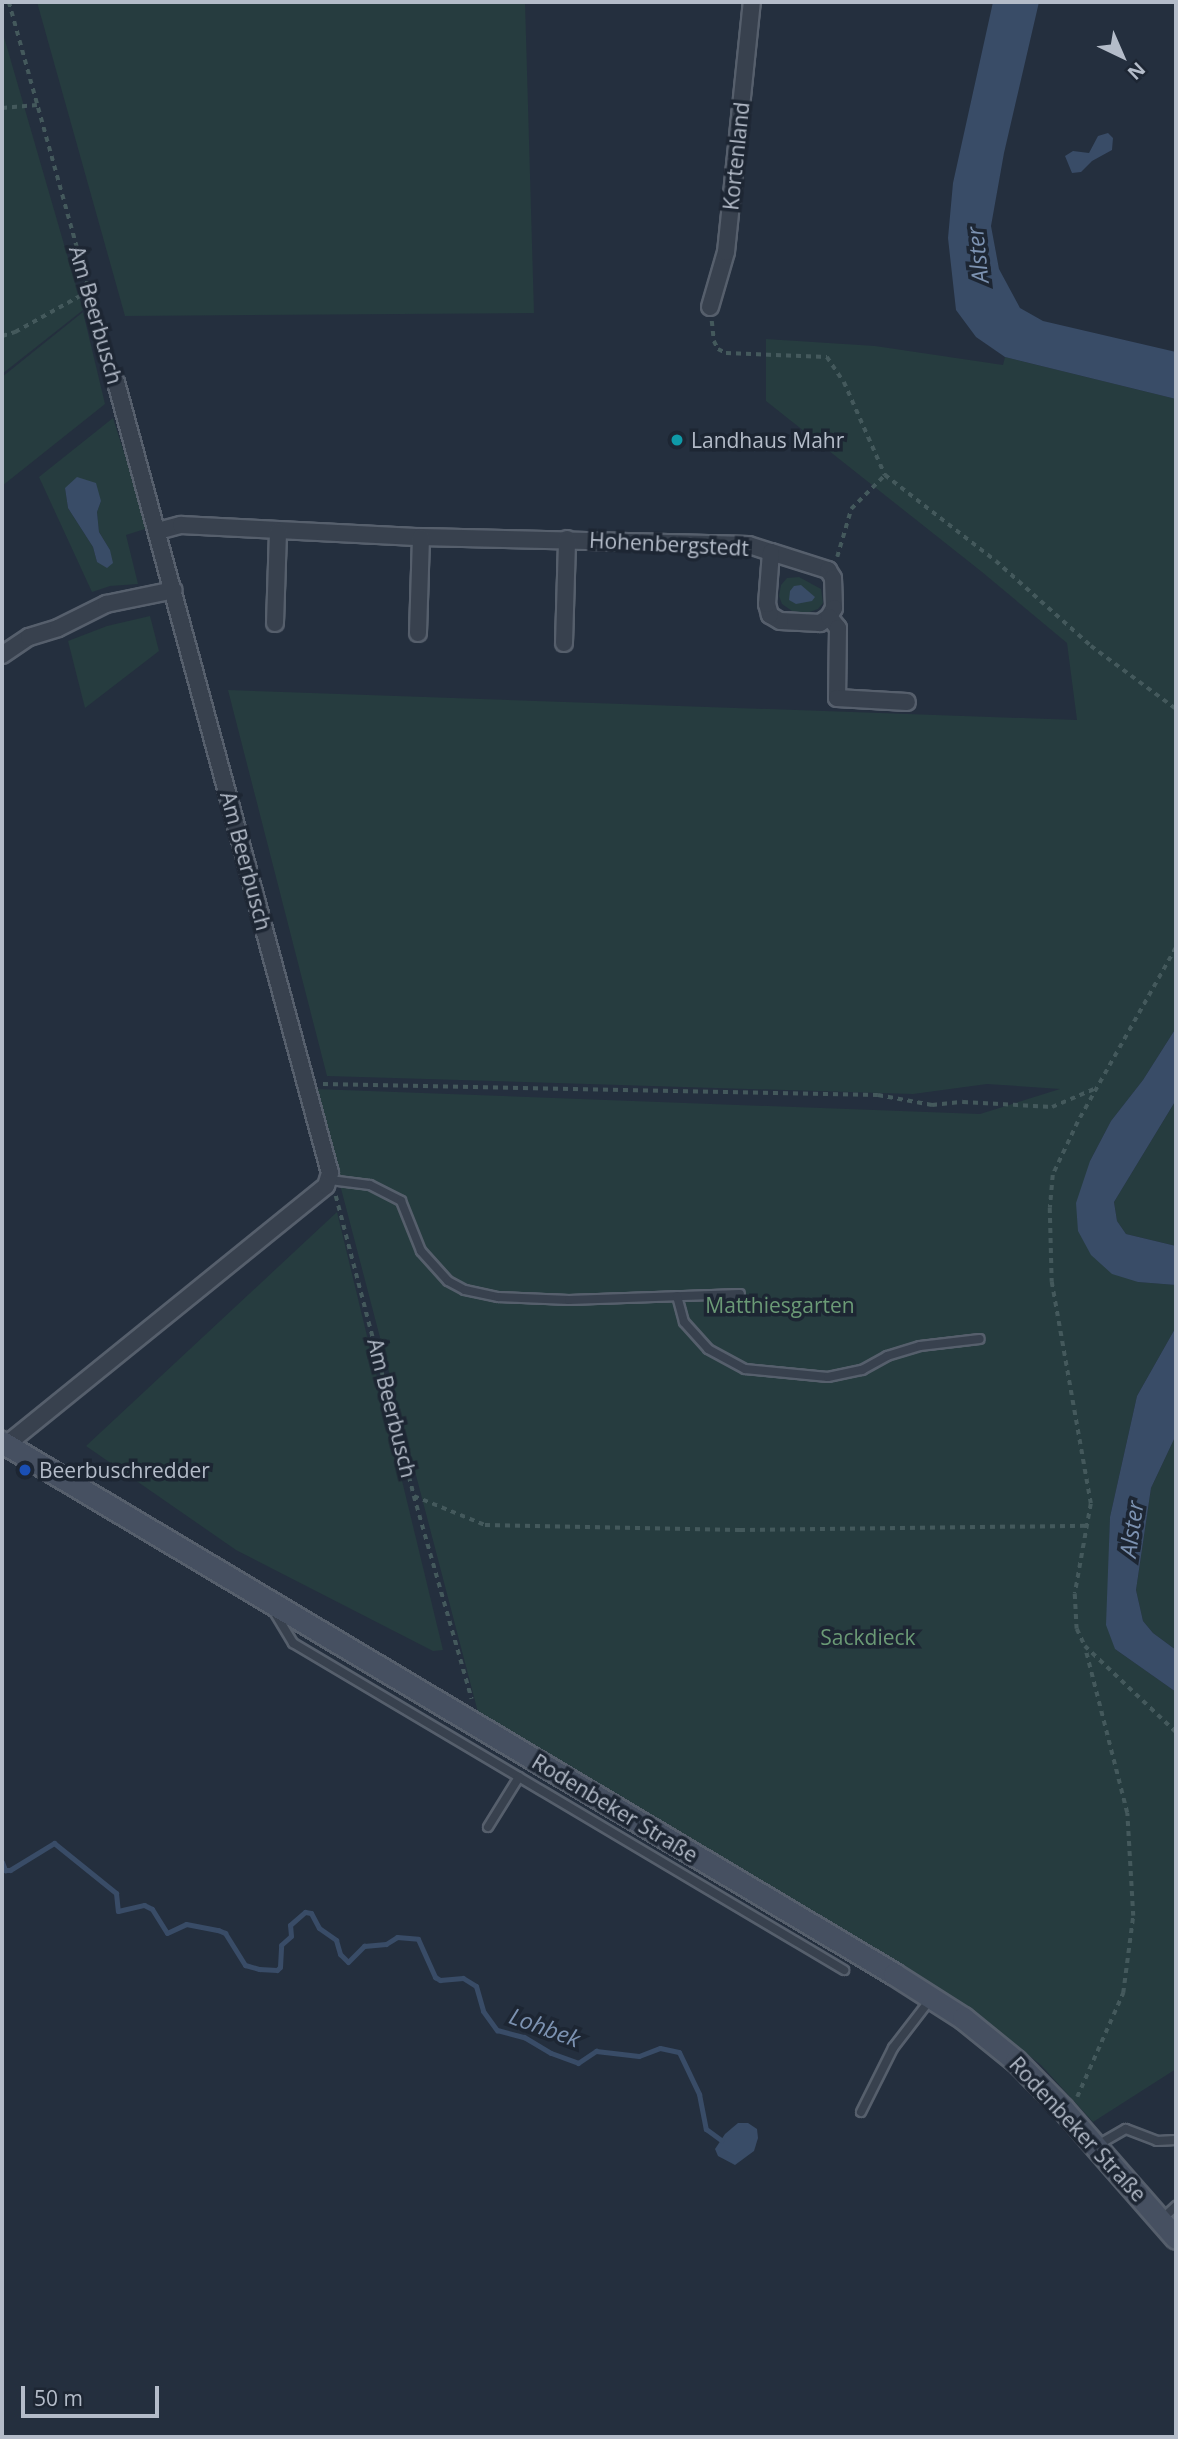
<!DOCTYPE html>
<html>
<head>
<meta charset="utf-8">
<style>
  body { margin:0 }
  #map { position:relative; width:1178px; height:2439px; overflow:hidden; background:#242f3e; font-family:"Open Sans",sans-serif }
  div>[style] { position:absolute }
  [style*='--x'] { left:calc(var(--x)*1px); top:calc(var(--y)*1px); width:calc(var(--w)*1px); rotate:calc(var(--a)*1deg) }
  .green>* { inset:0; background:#263c3f }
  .water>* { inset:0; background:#394c67 }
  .stream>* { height:5px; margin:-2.5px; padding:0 2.5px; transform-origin:2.5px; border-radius:2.5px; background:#394c67 }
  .path>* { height:3.5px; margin-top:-1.75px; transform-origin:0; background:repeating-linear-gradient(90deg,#44595c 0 5px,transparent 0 10px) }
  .roads { filter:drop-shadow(2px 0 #565f6c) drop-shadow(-2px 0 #565f6c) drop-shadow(0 2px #565f6c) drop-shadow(0 -2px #565f6c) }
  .lane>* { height:8px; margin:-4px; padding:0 4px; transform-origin:4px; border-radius:4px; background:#38414e }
  .street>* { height:16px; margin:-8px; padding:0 8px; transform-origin:8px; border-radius:8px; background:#38414e }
  .secondary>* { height:21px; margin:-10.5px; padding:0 10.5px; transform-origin:10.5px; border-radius:10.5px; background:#465061 }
  .dots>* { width:19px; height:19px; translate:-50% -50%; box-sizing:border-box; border:4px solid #1d2633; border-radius:50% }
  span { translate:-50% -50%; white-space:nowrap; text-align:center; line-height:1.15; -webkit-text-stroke:7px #1d2633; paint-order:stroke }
  .street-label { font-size:21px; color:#b4bcc9 }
  .poi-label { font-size:21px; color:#b4bcc9 }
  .left { translate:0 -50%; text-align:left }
  .park-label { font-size:21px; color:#6b9a76 }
  .water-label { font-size:23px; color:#7c92b1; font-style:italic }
  .frame { position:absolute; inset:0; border:4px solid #b4bcc9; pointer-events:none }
  .north { position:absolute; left:1087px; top:21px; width:70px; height:70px; -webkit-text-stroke:5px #1d2633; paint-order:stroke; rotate:136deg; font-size:19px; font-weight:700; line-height:28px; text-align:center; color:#b4bcc9 }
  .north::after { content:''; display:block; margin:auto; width:24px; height:32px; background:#b4bcc9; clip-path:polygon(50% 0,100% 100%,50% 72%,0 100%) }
  .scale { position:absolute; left:21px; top:2386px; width:138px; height:32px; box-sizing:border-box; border:4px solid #b4bcc9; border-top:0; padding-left:9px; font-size:21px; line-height:24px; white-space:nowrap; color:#b4bcc9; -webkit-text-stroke:5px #1d2633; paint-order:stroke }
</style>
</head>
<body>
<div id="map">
  <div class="green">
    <i style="clip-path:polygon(37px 2px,525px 2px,534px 313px,125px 316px)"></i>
    <i style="clip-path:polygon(2px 30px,83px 310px,2px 374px)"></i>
    <i style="clip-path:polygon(83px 312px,105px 404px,2px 486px,2px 377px)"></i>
    <i style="clip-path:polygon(766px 339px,875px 346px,1003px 365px,1005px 357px,1176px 399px,1176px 1028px,1143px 1080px,1111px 1121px,1090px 1161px,1138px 1282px,1176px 1285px,1176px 1327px,1137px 1396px,1110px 1517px,1109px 1562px,1115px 1649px,1176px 1692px,1176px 2069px,1093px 2122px,1041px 2065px,979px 2016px,480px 1720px,315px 1089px,980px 1114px,1060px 1089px,987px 1084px,913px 1094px,327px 1076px,228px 690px,1077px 720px,1067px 643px,982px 572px,766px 401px)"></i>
    <i style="clip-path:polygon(evenodd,113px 418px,148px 528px,126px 535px,138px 584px,110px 586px,92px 592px,39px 477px,113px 418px,65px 488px,101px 501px,97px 512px,99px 532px,110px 550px,97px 562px,93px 547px,68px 508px,65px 488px)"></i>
    <i style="clip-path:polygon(799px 577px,821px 589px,823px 603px,818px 609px,807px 613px,792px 611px,782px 604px,779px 596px,781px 585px,787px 578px)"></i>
    <i style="clip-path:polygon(150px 616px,159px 651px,85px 708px,68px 641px,107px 626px)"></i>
    <i style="clip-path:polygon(1176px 1100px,1176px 1246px,1126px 1234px,1117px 1221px,1114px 1202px)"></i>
    <i style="clip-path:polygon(337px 1212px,443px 1650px,433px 1651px,236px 1550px,86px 1446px)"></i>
    <i style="clip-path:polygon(1176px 1435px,1176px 1650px,1153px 1633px,1143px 1621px,1136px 1590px,1151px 1488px)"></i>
  </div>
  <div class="water">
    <i style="clip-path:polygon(993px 2px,1039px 2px,1004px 153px,991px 226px,999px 269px,1020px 308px,1043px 321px,1176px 352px,1176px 399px,1005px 357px,976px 337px,956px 310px,948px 238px,953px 183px)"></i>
    <i style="clip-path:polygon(1108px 133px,1113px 138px,1112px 150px,1092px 161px,1081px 172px,1072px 173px,1065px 156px,1073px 151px,1089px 153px,1098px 136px)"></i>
    <i style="clip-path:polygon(77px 477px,96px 483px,101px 501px,97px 512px,99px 532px,110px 550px,113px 563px,107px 568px,97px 562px,93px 547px,68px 508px,65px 488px)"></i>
    <i style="clip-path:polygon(801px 585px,815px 597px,812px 601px,796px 604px,789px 600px,790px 591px,794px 586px)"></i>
    <i style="clip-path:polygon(1176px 1028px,1176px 1100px,1114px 1202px,1117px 1221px,1126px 1234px,1176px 1246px,1176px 1285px,1138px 1282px,1112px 1274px,1091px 1255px,1078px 1231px,1076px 1203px,1090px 1161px,1111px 1121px,1143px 1080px)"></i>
    <i style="clip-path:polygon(1176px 1327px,1176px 1435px,1151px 1488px,1136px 1590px,1143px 1621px,1153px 1633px,1176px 1650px,1176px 1692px,1115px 1649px,1106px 1625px,1110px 1517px,1137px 1396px)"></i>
    <i style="clip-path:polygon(738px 2123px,748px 2123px,757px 2129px,758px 2138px,754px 2151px,735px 2165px,718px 2156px,715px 2149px,725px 2134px)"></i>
  </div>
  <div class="stream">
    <i style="--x:2;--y:1862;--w:9;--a:69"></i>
    <i style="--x:5;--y:1870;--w:5;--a:0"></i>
    <i style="--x:10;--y:1870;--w:52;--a:-31.5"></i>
    <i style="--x:54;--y:1843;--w:80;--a:38.9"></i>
    <i style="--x:116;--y:1893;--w:18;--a:84"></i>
    <i style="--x:118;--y:1911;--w:27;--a:-13"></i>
    <i style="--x:144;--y:1905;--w:9;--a:27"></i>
    <i style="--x:152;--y:1909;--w:28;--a:58"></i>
    <i style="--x:167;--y:1933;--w:21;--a:-25"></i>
    <i style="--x:186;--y:1924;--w:33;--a:11"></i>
    <i style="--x:218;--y:1930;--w:8;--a:23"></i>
    <i style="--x:225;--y:1933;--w:38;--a:58"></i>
    <i style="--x:245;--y:1965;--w:15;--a:16"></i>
    <i style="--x:259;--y:1969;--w:18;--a:3"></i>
    <i style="--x:277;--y:1970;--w:4;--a:-45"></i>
    <i style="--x:280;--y:1967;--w:22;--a:-87"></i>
    <i style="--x:281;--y:1945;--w:13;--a:-42"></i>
    <i style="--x:291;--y:1936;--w:11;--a:-95"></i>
    <i style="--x:290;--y:1925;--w:20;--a:-41"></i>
    <i style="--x:305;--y:1912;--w:6;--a:9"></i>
    <i style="--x:311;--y:1913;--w:17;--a:62"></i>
    <i style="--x:319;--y:1928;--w:21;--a:35"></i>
    <i style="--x:336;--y:1940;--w:15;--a:74"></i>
    <i style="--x:340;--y:1954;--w:11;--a:45"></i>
    <i style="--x:348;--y:1962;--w:23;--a:-45"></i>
    <i style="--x:364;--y:1946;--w:22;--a:-5"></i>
    <i style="--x:386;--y:1944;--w:13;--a:-32"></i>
    <i style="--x:397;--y:1937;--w:21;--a:5"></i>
    <i style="--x:418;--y:1939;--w:42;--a:65.9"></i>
    <i style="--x:435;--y:1977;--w:6;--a:31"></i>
    <i style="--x:440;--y:1980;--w:23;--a:-5"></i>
    <i style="--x:463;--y:1978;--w:15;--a:32"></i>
    <i style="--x:476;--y:1986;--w:26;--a:74"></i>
    <i style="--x:483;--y:2011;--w:24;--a:54"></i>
    <i style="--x:497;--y:2030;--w:28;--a:15"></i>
    <i style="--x:524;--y:2037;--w:31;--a:31"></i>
    <i style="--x:551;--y:2053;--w:29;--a:20"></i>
    <i style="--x:578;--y:2063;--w:22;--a:-34"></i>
    <i style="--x:596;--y:2051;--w:43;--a:6.6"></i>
    <i style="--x:639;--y:2056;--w:22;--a:-21"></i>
    <i style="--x:660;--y:2048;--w:19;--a:12"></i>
    <i style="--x:679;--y:2052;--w:47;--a:64.5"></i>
    <i style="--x:699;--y:2094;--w:36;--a:79"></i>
    <i style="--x:706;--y:2129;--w:19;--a:36"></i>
  </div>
  <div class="path">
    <i style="--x:9;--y:2;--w:379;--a:74.5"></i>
    <i style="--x:2;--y:108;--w:35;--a:-5"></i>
    <i style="--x:712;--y:321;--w:20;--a:84"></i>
    <i style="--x:714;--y:341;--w:9;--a:63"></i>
    <i style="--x:718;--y:349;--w:9;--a:27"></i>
    <i style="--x:726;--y:353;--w:101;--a:2.3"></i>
    <i style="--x:827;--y:357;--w:30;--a:56"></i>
    <i style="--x:844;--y:382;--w:102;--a:66.2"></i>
    <i style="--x:885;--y:475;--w:140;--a:37.8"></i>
    <i style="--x:996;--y:561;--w:127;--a:41.8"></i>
    <i style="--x:1091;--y:646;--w:106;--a:36.5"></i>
    <i style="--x:2;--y:336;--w:14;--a:-17"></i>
    <i style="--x:15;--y:332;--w:85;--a:-29"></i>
    <i style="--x:837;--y:557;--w:50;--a:-73.7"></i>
    <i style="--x:851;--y:509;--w:47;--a:-45"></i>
    <i style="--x:1176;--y:948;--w:200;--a:119.4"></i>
    <i style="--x:1078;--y:1122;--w:59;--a:115.3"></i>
    <i style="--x:1053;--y:1175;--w:33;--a:95"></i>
    <i style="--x:1050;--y:1208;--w:74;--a:88.5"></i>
    <i style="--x:1052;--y:1282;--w:225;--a:80"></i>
    <i style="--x:1091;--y:1504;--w:91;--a:100.1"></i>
    <i style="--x:1075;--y:1594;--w:35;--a:87"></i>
    <i style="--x:1077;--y:1629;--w:19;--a:65"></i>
    <i style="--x:1085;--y:1646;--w:125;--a:43.4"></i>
    <i style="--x:323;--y:1084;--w:555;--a:1.14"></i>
    <i style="--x:878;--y:1095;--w:55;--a:10.5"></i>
    <i style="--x:932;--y:1105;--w:31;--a:-6"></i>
    <i style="--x:963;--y:1102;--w:89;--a:3.2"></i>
    <i style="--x:1052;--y:1107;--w:46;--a:-23.2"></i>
    <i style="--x:336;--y:1196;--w:310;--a:75.4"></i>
    <i style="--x:414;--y:1496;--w:211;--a:74.1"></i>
    <i style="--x:414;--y:1496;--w:77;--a:22.2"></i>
    <i style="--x:485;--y:1525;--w:255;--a:1.1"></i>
    <i style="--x:740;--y:1530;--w:349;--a:-0.7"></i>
    <i style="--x:1077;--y:2097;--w:114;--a:-66.1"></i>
    <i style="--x:1123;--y:1993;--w:78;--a:-82.6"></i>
    <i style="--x:1133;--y:1916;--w:103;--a:-93.3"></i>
    <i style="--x:1127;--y:1813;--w:170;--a:-104.3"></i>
  </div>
  <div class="roads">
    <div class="lane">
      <i style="--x:330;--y:1180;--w:40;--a:7.1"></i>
      <i style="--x:370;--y:1185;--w:35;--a:27"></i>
      <i style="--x:401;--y:1201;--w:54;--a:68.2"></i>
      <i style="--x:421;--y:1251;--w:40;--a:48"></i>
      <i style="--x:448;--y:1281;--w:19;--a:28"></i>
      <i style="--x:465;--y:1290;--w:34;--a:12"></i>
      <i style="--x:498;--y:1297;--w:71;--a:2.4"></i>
      <i style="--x:569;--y:1300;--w:171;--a:-2"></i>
      <i style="--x:677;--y:1296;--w:27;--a:75"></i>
      <i style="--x:684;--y:1322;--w:36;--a:48"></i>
      <i style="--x:708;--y:1349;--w:42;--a:28.4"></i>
      <i style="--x:745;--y:1369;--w:83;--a:5.5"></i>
      <i style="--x:828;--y:1377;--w:35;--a:-12"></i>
      <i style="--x:862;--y:1370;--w:29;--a:-29"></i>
      <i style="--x:887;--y:1356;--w:34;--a:-17"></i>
      <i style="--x:920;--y:1346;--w:60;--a:-6.7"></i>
      <i style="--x:275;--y:1613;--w:35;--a:59"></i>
      <i style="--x:293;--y:1643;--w:641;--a:30.69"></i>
      <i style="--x:488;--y:1827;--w:59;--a:-58.2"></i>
      <i style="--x:861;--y:2112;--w:72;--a:-63.4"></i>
      <i style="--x:893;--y:2048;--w:61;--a:-52.4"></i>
      <i style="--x:1096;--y:2146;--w:34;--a:-30"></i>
      <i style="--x:1126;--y:2129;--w:33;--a:21"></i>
      <i style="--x:1157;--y:2141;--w:19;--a:-3"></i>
      <i style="--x:1161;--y:2220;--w:21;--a:-43"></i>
    </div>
    <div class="street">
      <i style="--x:710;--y:307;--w:57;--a:-73.8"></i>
      <i style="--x:726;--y:252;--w:251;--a:-84.1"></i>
      <i style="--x:158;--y:531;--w:24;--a:-15"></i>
      <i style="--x:181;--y:525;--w:240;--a:2.9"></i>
      <i style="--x:421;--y:537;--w:328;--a:1.4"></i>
      <i style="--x:749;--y:545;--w:23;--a:18"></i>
      <i style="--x:771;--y:552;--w:60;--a:17.5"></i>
      <i style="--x:828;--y:570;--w:9;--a:58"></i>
      <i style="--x:833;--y:578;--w:30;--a:88"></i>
      <i style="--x:834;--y:608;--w:10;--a:119"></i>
      <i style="--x:829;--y:617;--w:11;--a:146"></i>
      <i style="--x:820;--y:623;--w:40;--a:-177.1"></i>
      <i style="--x:780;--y:621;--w:12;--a:-149"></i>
      <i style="--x:770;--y:615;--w:11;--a:-105"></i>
      <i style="--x:767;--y:604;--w:52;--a:-85.6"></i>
      <i style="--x:829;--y:617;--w:14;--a:51"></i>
      <i style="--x:838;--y:628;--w:70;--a:90.8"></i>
      <i style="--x:837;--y:698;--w:70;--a:3.3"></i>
      <i style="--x:275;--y:623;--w:92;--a:-88.1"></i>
      <i style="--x:418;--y:633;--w:96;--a:-88.2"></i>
      <i style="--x:564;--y:643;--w:104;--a:-88.3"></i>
      <i style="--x:2;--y:655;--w:32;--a:-34"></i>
      <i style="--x:29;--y:637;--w:30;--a:-17"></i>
      <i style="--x:58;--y:628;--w:54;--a:-26.6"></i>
      <i style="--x:106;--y:604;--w:69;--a:-11.6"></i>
      <i style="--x:6;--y:1445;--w:412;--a:-39"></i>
      <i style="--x:326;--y:1186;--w:14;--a:-73"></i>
      <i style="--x:330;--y:1173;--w:819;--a:-105.14"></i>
    </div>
    <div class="secondary">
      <i style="--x:2;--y:1442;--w:1039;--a:30.81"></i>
      <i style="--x:894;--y:1974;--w:82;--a:32.5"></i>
      <i style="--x:963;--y:2018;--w:68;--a:39.1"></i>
      <i style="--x:1016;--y:2061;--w:67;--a:45.6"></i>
      <i style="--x:1063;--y:2109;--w:171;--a:48.8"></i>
    </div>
  </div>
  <div class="dots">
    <i style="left:677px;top:440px;background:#0f9aa8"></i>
    <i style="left:25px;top:1470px;background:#1a4fb4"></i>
  </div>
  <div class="street-label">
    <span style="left:736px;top:156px;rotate:-84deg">Kortenland</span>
    <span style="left:96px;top:315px;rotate:74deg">Am Beerbusch</span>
    <span style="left:669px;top:544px;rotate:3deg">Hohenbergstedt</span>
    <span style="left:246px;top:861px;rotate:75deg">Am Beerbusch</span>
    <span style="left:392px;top:1408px;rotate:76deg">Am Beerbusch</span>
    <span style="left:615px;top:1808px;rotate:31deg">Rodenbeker Straße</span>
    <span style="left:1078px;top:2129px;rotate:47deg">Rodenbeker Straße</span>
  </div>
  <div class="poi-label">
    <span class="left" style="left:691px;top:440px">Landhaus Mahr</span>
    <span class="left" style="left:39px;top:1470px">Beerbuschredder</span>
  </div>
  <div class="park-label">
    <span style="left:780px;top:1305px">Matthiesgarten</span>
    <span style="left:868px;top:1637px">Sackdieck</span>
  </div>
  <div class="water-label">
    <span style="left:977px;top:255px;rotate:-96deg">Alster</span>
    <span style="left:1131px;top:1529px;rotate:-82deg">Alster</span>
    <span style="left:545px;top:2027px;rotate:20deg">Lohbek</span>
  </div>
  <div class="frame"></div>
  <div class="north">N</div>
  <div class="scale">50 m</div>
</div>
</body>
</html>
